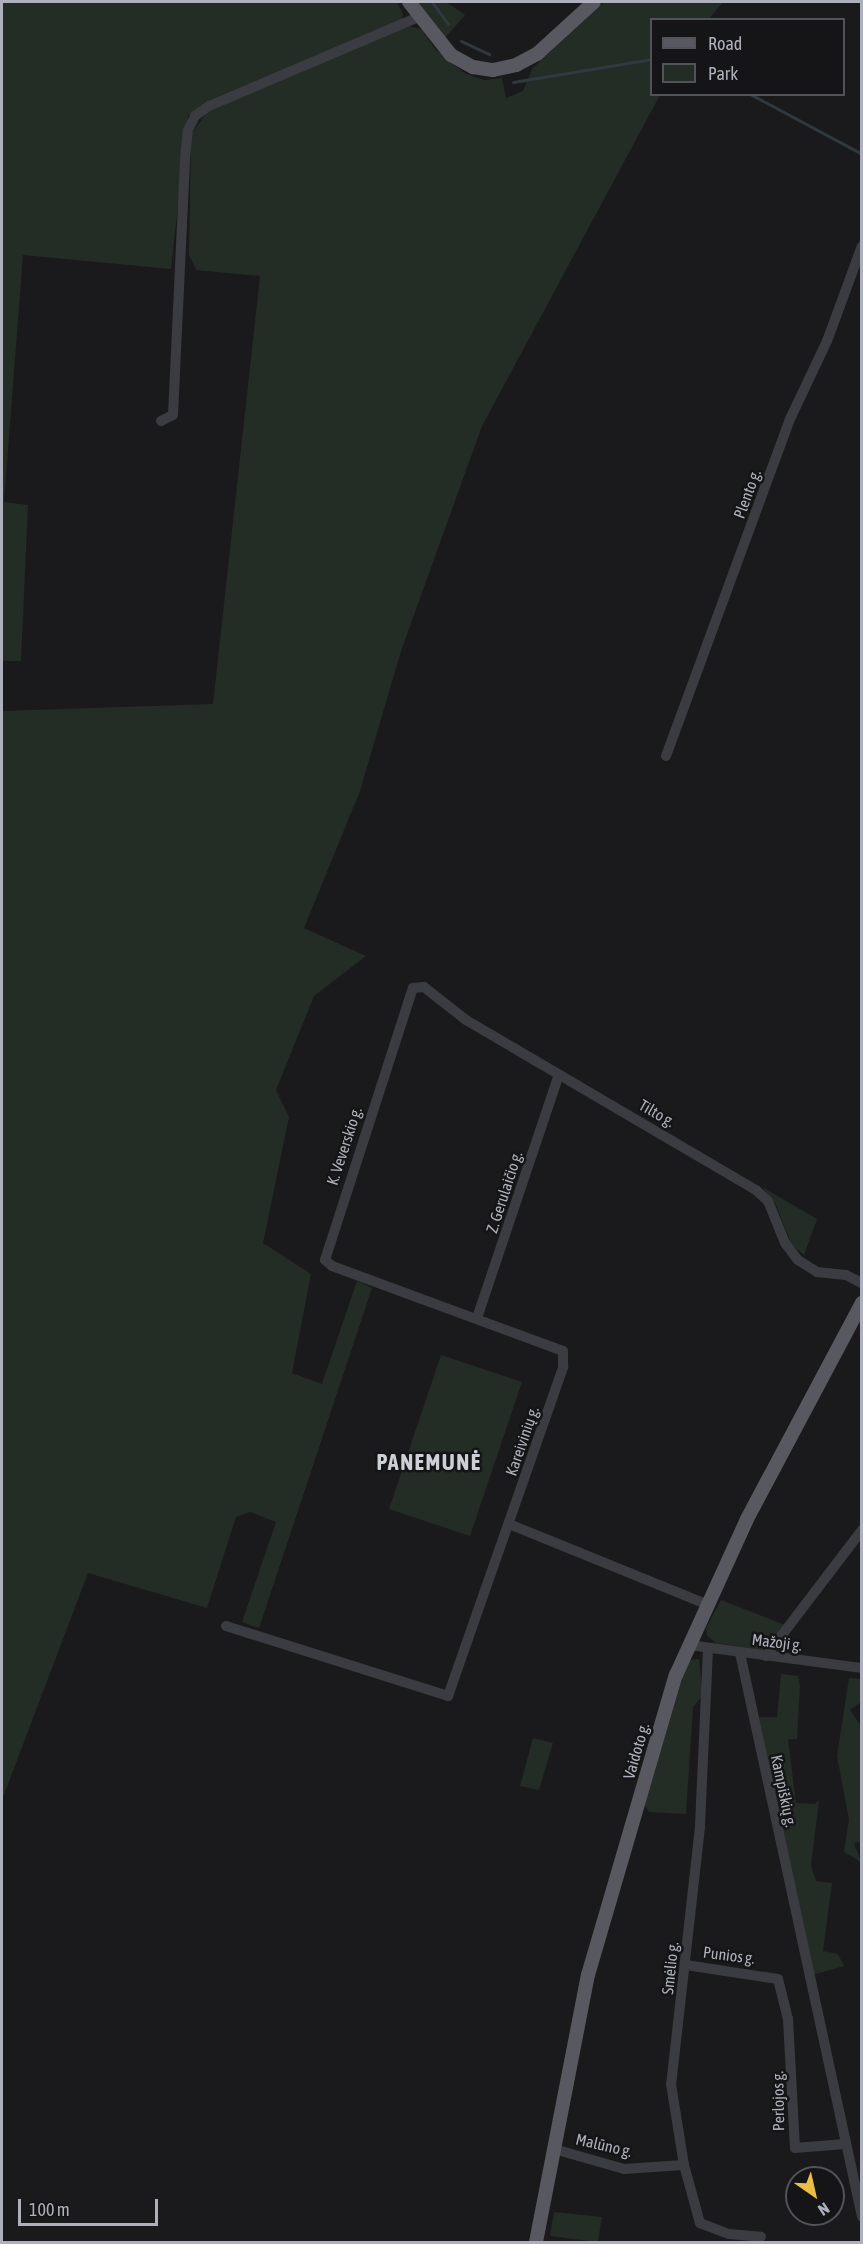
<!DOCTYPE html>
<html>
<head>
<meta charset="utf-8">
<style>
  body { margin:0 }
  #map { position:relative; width:863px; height:2244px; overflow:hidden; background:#1a1a1c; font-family:"Asap Condensed",sans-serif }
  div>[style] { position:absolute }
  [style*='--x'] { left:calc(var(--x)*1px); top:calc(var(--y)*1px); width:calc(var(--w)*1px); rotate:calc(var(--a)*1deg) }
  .green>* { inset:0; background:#242c26 }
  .stream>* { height:3px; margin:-1.5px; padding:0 1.5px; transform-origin:1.5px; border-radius:1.5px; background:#303840 }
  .minor>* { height:10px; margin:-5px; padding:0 5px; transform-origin:5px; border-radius:5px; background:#3b3c41 }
  .major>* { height:14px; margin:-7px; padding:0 7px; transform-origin:7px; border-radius:7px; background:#585960 }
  span { translate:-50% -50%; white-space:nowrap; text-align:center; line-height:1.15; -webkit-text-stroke:5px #151517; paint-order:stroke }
  .street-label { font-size:16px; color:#aeb1bb }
  .district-label { font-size:22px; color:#ced0d7; font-weight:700; letter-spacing:1.5px }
  .frame { position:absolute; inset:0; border:3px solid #aeb1bb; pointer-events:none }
  .legend { position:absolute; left:650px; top:18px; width:195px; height:78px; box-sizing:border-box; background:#151517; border:2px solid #525359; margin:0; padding:8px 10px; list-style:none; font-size:18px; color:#aeb1bb }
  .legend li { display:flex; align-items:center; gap:12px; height:30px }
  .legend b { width:30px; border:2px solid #525359 }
  .north { position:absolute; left:785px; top:2166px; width:60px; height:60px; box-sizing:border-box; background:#151517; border:2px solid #525359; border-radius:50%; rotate:146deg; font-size:16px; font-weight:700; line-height:24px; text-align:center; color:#aeb1bb }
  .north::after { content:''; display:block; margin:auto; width:21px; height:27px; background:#eabe45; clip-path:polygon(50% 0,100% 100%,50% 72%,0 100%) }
  .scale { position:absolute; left:18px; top:2199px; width:140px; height:27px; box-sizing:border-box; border:3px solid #aeb1bb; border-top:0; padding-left:8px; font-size:18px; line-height:21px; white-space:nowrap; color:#aeb1bb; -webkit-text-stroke:4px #151517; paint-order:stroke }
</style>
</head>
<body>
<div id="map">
  <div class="green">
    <i style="clip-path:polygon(2px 2px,397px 2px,403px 14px,401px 20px,212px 99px,188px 116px,171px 269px,23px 255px,4px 502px,28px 505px,21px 661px,2px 661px)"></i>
    <i style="clip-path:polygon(415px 2px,446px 2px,465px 15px,445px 38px)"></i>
    <i style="clip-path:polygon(604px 2px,723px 2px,709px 19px,652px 20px,652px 94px,660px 95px,482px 426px,401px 651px,360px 791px,304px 928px,366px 956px,314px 996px,276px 1090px,289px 1117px,263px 1243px,311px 1274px,292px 1373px,322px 1384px,357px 1281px,372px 1288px,259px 1628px,242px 1622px,276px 1522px,250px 1512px,236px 1517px,207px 1608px,88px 1573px,2px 1800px,2px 711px,213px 704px,260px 276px,196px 270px,189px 255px,191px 135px,209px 109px,407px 26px,421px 29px,435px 49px,464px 73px,484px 80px,502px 78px,506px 98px,523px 91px,532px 69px)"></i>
    <i style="clip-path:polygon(762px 1187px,817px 1219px,804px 1255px,792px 1245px,775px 1203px)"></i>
    <i style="clip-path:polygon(441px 1355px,522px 1382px,470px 1536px,389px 1509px)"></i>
    <i style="clip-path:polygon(721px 1600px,785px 1625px,763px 1650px,716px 1643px,707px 1636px,706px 1628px)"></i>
    <i style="clip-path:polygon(699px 1659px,703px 1695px,693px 1707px,686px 1814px,649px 1812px,645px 1805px,684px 1672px,690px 1660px)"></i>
    <i style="clip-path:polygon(781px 1674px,798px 1676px,800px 1686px,797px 1739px,788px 1739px,796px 1803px,815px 1804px,819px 1800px,811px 1866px,816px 1881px,832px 1883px,823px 1951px,838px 1954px,844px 1966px,812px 1975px,759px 1717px,777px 1717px)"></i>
    <i style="clip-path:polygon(849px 1678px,861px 1679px,861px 1702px,850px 1710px,861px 1726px,861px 1842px,854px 1843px,861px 1862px,844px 1852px,849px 1819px,837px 1756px)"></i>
    <i style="clip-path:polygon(533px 1738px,553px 1743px,539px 1790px,520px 1786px)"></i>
    <i style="clip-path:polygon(554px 2212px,602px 2217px,598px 2241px,615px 2242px,598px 2242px,550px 2236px)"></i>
  </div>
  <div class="stream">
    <i style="--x:432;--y:2;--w:27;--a:54"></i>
    <i style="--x:461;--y:41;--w:31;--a:25"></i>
    <i style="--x:513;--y:82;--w:141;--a:-9.4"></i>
    <i style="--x:750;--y:94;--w:127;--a:28.2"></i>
  </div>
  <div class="minor">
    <i style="--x:161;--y:421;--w:13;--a:-27"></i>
    <i style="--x:173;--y:415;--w:257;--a:-87.3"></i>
    <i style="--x:185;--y:158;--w:28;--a:-84"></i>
    <i style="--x:188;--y:130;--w:16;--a:-63"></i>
    <i style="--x:195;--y:116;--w:17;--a:-36"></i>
    <i style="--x:209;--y:106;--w:228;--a:-23"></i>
    <i style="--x:666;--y:756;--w:361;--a:-69.8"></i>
    <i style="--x:791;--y:417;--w:84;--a:-64.7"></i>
    <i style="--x:827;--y:341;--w:101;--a:-69.8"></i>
    <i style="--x:477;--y:1318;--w:256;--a:-71.4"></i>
    <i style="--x:509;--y:1524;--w:213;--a:22.1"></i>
    <i style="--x:226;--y:1626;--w:233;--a:17.5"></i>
    <i style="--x:448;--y:1696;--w:349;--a:-70.7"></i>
    <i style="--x:563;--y:1367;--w:16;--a:-90"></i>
    <i style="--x:563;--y:1351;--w:246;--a:-159.8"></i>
    <i style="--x:332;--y:1266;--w:9;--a:-139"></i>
    <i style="--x:325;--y:1260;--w:286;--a:-72.1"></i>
    <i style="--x:413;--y:988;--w:11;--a:-5"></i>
    <i style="--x:424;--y:987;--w:53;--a:38.2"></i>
    <i style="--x:466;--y:1020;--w:336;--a:30.4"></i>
    <i style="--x:756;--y:1190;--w:16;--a:43"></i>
    <i style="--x:768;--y:1201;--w:45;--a:68"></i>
    <i style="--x:785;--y:1243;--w:21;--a:53"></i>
    <i style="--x:798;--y:1260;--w:22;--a:32"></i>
    <i style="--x:817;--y:1272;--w:29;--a:6"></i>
    <i style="--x:846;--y:1275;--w:18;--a:27"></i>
    <i style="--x:689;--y:1645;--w:175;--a:7.6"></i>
    <i style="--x:708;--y:1649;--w:178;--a:92.6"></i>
    <i style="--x:700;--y:1827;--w:259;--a:96.4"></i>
    <i style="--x:671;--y:2084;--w:82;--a:80.9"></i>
    <i style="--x:684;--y:2165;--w:60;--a:74.6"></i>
    <i style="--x:700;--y:2223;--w:31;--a:21"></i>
    <i style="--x:729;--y:2234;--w:32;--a:5"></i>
    <i style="--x:740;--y:1653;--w:577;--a:77.79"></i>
    <i style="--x:766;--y:1656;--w:158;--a:-52.7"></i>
    <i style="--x:686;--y:1965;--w:93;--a:8.7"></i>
    <i style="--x:778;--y:1979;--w:41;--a:76"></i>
    <i style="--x:788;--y:2019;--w:129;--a:86.9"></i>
    <i style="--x:795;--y:2148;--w:50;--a:-4.6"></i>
    <i style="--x:554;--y:2149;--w:73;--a:15.9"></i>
    <i style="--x:624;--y:2169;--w:60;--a:-3.8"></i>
  </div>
  <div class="major">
    <i style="--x:409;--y:2;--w:68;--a:51.6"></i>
    <i style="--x:451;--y:55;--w:25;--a:29"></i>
    <i style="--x:473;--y:67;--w:20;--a:9"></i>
    <i style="--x:493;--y:70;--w:24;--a:-12"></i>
    <i style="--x:516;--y:65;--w:24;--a:-28"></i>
    <i style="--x:537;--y:54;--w:77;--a:-42.4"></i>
    <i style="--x:536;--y:2242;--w:272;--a:-79"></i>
    <i style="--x:588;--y:1975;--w:313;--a:-73.7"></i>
    <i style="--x:676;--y:1675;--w:171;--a:-65.5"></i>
    <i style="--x:747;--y:1519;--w:245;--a:-62"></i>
  </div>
  <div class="street-label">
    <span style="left:747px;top:494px;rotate:-70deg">Plento g.</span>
    <span style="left:657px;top:1113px;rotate:30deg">Tilto g.</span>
    <span style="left:344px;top:1146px;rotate:-72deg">K. Veverskio g.</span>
    <span style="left:504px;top:1192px;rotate:-72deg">Z. Gerulaičio g.</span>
    <span style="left:522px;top:1441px;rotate:-71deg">Kareivinių g.</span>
    <span style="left:777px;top:1642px;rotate:7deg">Mažoji g.</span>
    <span style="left:636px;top:1751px;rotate:-74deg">Vaidoto g.</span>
    <span style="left:784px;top:1791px;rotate:78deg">Kampiškių g.</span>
    <span style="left:729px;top:1955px;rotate:7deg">Punios g.</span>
    <span style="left:670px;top:1968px;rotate:-84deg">Smėlio g.</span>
    <span style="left:778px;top:2101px;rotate:-91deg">Perlojos g.</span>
    <span style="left:604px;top:2145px;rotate:13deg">Malūno g.</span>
  </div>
  <div class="district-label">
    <span style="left:429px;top:1463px">PANEMUNĖ</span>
  </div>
  <div class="frame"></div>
  <ul class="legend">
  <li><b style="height:8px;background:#585960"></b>Road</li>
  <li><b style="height:16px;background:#242c26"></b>Park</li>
  </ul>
  <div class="north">N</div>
  <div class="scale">100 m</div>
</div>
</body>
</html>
